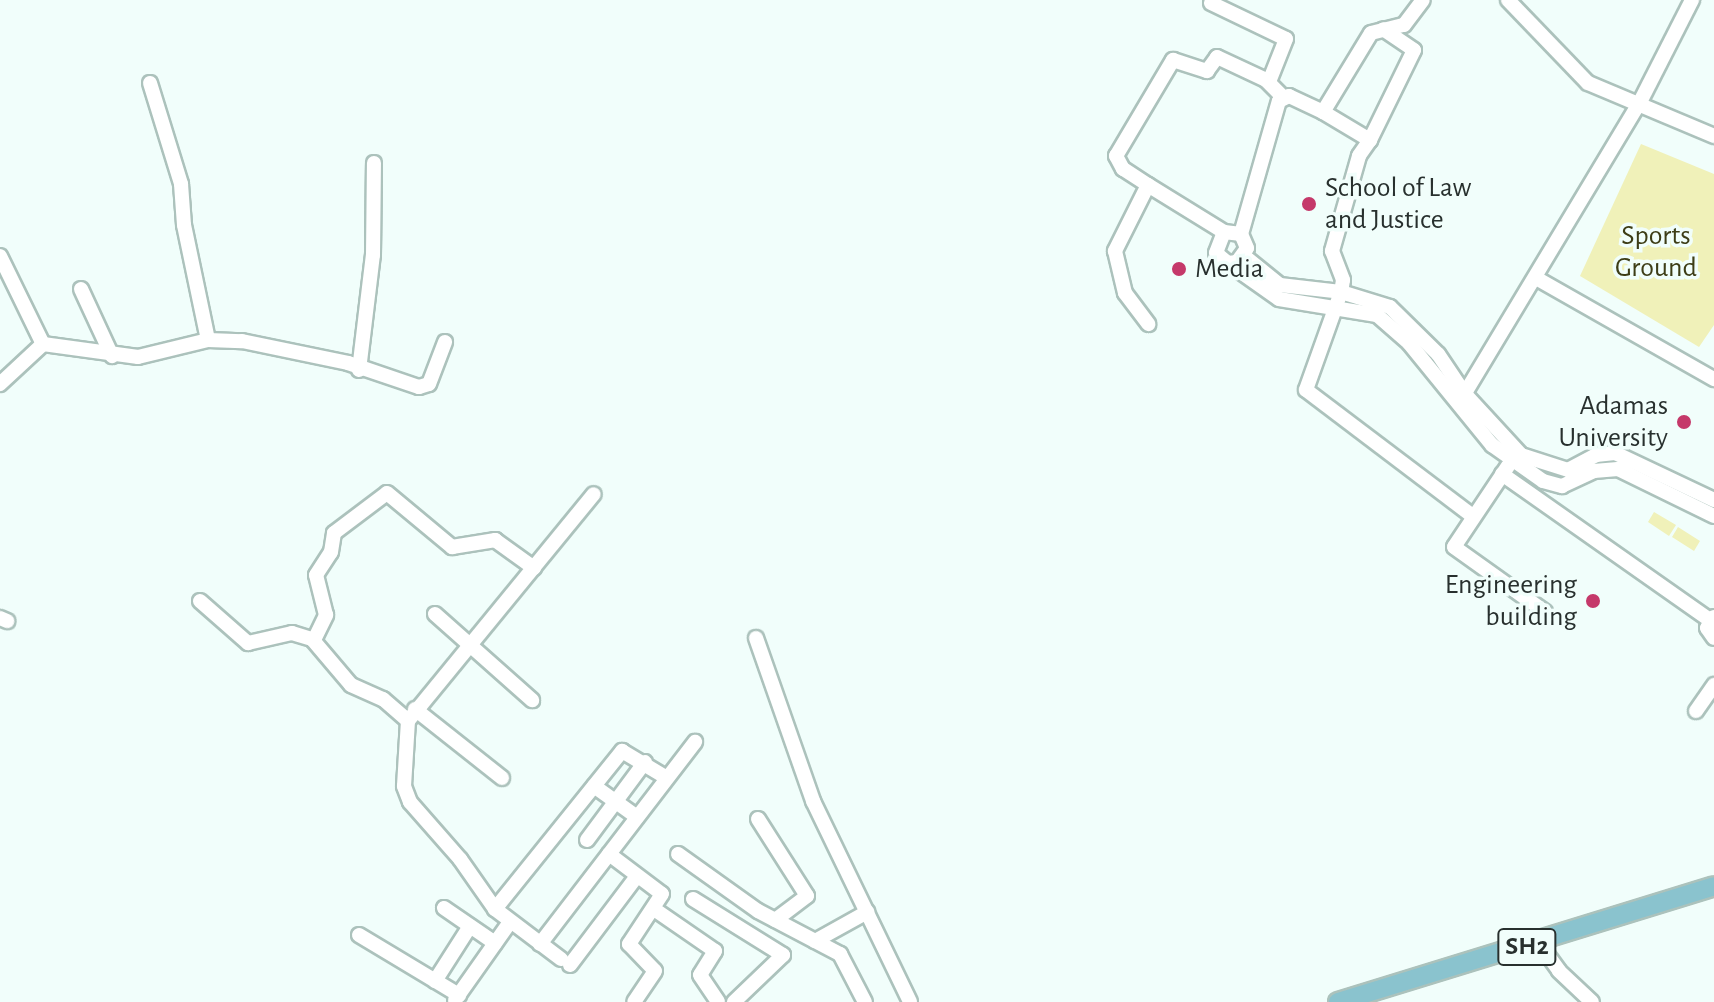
<!DOCTYPE html>
<html>
<head>
<meta charset="utf-8">
<style>
  body { margin:0 }
  #map { position:relative; width:1714px; height:1002px; overflow:hidden; background:#f1fefb; font-family:"Alegreya Sans",sans-serif }
  div>[style] { position:absolute }
  [style*='--x'] { left:calc(var(--x)*1px); top:calc(var(--y)*1px); width:calc(var(--w)*1px); rotate:calc(var(--a)*1deg) }
  .green>* { inset:0; background:#f0f1b9 }
  .roads { filter:drop-shadow(2px 0 #acc2bc) drop-shadow(-2px 0 #acc2bc) drop-shadow(0 2px #acc2bc) drop-shadow(0 -2px #acc2bc) }
  .minor>* { height:14px; margin:-7px; padding:0 7px; transform-origin:7px; border-radius:7px; background:#fff }
  .major>* { height:18px; margin:-9px; padding:0 9px; transform-origin:9px; border-radius:9px; background:#8ac3ce }
  .dots>* { width:22px; height:22px; translate:-50% -50%; box-sizing:border-box; border:4px solid #f1fefb; border-radius:50% }
  span { translate:-50% -50%; white-space:nowrap; text-align:center; line-height:1.15; -webkit-text-stroke:7px #f1fefb; paint-order:stroke }
  .shield-label span { padding:2px 6px; background:#f1fefb; border:2px solid; border-radius:6px; -webkit-text-stroke-width:0 }
  .shield-label { font-size:26px; color:#28302e; font-weight:700 }
  .poi-label { font-size:28px; color:#28302e }
  .left { translate:0 -50%; text-align:left }
  .right { translate:-100% -50%; text-align:right }
  .park-label { font-size:28px; color:#3d3d16 }
</style>
</head>
<body>
<div id="map">
  <div class="green">
    <i style="clip-path:polygon(1641px 144px,1714px 174px,1714px 325px,1699px 347px,1580px 276px)"></i>
    <i style="clip-path:polygon(1654px 512px,1676px 525px,1669px 536px,1648px 522px)"></i>
    <i style="clip-path:polygon(1678px 527px,1700px 541px,1694px 551px,1672px 537px)"></i>
  </div>
  <div class="roads">
    <div class="minor">
      <i style="--x:1508;--y:0;--w:115;--a:46.1"></i>
      <i style="--x:1588;--y:83;--w:137;--a:22.8"></i>
      <i style="--x:1211;--y:3;--w:83;--a:25.6"></i>
      <i style="--x:1286;--y:39;--w:46;--a:111.6"></i>
      <i style="--x:150;--y:83;--w:106;--a:72.9"></i>
      <i style="--x:181;--y:184;--w:41;--a:85.8"></i>
      <i style="--x:184;--y:225;--w:117;--a:78.2"></i>
      <i style="--x:1323;--y:112;--w:55;--a:30.8"></i>
      <i style="--x:1370;--y:140;--w:19;--a:125"></i>
      <i style="--x:1359;--y:156;--w:99;--a:105.9"></i>
      <i style="--x:1332;--y:251;--w:31;--a:69"></i>
      <i style="--x:1343;--y:280;--w:12;--a:99"></i>
      <i style="--x:1341;--y:292;--w:104;--a:109.7"></i>
      <i style="--x:1306;--y:390;--w:207;--a:37.1"></i>
      <i style="--x:1370;--y:140;--w:100;--a:-63.9"></i>
      <i style="--x:1414;--y:50;--w:37;--a:-146"></i>
      <i style="--x:1148;--y:185;--w:74;--a:116.6"></i>
      <i style="--x:1115;--y:251;--w:43;--a:76.6"></i>
      <i style="--x:1125;--y:293;--w:39;--a:53"></i>
      <i style="--x:1224;--y:232;--w:22;--a:111"></i>
      <i style="--x:1216;--y:253;--w:16;--a:40"></i>
      <i style="--x:1228;--y:263;--w:9;--a:-6"></i>
      <i style="--x:1237;--y:262;--w:17;--a:-54"></i>
      <i style="--x:1247;--y:248;--w:15;--a:-113"></i>
      <i style="--x:1241;--y:234;--w:17;--a:-173"></i>
      <i style="--x:1224;--y:232;--w:89;--a:-148.3"></i>
      <i style="--x:1148;--y:185;--w:30;--a:-147"></i>
      <i style="--x:1123;--y:169;--w:15;--a:-118"></i>
      <i style="--x:1116;--y:156;--w:112;--a:-59.3"></i>
      <i style="--x:1173;--y:60;--w:36;--a:18"></i>
      <i style="--x:1207;--y:71;--w:17;--a:-54"></i>
      <i style="--x:1217;--y:57;--w:54;--a:25.1"></i>
      <i style="--x:1266;--y:80;--w:25;--a:45"></i>
      <i style="--x:1241;--y:234;--w:138;--a:-74.1"></i>
      <i style="--x:1279;--y:101;--w:11;--a:-27"></i>
      <i style="--x:1289;--y:96;--w:38;--a:25"></i>
      <i style="--x:1323;--y:112;--w:92;--a:-58.7"></i>
      <i style="--x:1371;--y:33;--w:34;--a:-14"></i>
      <i style="--x:1404;--y:25;--w:31;--a:-53"></i>
      <i style="--x:0;--y:256;--w:98;--a:64"></i>
      <i style="--x:43;--y:344;--w:59;--a:137.1"></i>
      <i style="--x:1244;--y:256;--w:46;--a:38.9"></i>
      <i style="--x:1280;--y:285;--w:61;--a:6.5"></i>
      <i style="--x:1341;--y:292;--w:51;--a:17"></i>
      <i style="--x:1390;--y:307;--w:67;--a:44.4"></i>
      <i style="--x:1438;--y:354;--w:48;--a:56"></i>
      <i style="--x:1465;--y:394;--w:83;--a:47.4"></i>
      <i style="--x:1521;--y:455;--w:49;--a:17.7"></i>
      <i style="--x:1568;--y:470;--w:32;--a:-28"></i>
      <i style="--x:1596;--y:455;--w:19;--a:-6"></i>
      <i style="--x:1615;--y:453;--w:110;--a:25.4"></i>
      <i style="--x:1228;--y:263;--w:62;--a:35.2"></i>
      <i style="--x:1279;--y:299;--w:99;--a:9.3"></i>
      <i style="--x:1377;--y:315;--w:43;--a:41.2"></i>
      <i style="--x:1409;--y:343;--w:132;--a:50.9"></i>
      <i style="--x:1492;--y:445;--w:62;--a:35.2"></i>
      <i style="--x:1543;--y:481;--w:20;--a:15"></i>
      <i style="--x:1562;--y:486;--w:35;--a:-25"></i>
      <i style="--x:1594;--y:471;--w:24;--a:-5"></i>
      <i style="--x:1618;--y:469;--w:107;--a:26.1"></i>
      <i style="--x:1536;--y:278;--w:205;--a:29.6"></i>
      <i style="--x:81;--y:289;--w:74;--a:65.2"></i>
      <i style="--x:43;--y:344;--w:96;--a:7.8"></i>
      <i style="--x:138;--y:357;--w:72;--a:-13.7"></i>
      <i style="--x:208;--y:340;--w:34;--a:2"></i>
      <i style="--x:242;--y:341;--w:108;--a:11.7"></i>
      <i style="--x:348;--y:363;--w:75;--a:18.7"></i>
      <i style="--x:419;--y:387;--w:10;--a:-17"></i>
      <i style="--x:429;--y:384;--w:45;--a:-69.1"></i>
      <i style="--x:359;--y:370;--w:116;--a:-83.1"></i>
      <i style="--x:373;--y:255;--w:92;--a:-89.4"></i>
      <i style="--x:1462;--y:398;--w:343;--a:-59"></i>
      <i style="--x:1639;--y:104;--w:117;--a:-63"></i>
      <i style="--x:1508;--y:466;--w:97;--a:123.7"></i>
      <i style="--x:1454;--y:547;--w:112;--a:35.5"></i>
      <i style="--x:1502;--y:474;--w:254;--a:35.1"></i>
      <i style="--x:200;--y:601;--w:64;--a:41.2"></i>
      <i style="--x:248;--y:643;--w:45;--a:-12.8"></i>
      <i style="--x:292;--y:633;--w:21;--a:17"></i>
      <i style="--x:312;--y:639;--w:60;--a:49.7"></i>
      <i style="--x:351;--y:685;--w:35;--a:24"></i>
      <i style="--x:383;--y:699;--w:33;--a:41"></i>
      <i style="--x:435;--y:614;--w:130;--a:41.6"></i>
      <i style="--x:1714;--y:617;--w:13;--a:122"></i>
      <i style="--x:1707;--y:628;--w:12;--a:55"></i>
      <i style="--x:0;--y:618;--w:8;--a:23"></i>
      <i style="--x:756;--y:638;--w:173;--a:70.7"></i>
      <i style="--x:813;--y:801;--w:223;--a:64.2"></i>
      <i style="--x:314;--y:640;--w:28;--a:-64"></i>
      <i style="--x:326;--y:615;--w:41;--a:-104"></i>
      <i style="--x:316;--y:575;--w:27;--a:-57"></i>
      <i style="--x:331;--y:552;--w:19;--a:-81"></i>
      <i style="--x:334;--y:533;--w:66;--a:-37"></i>
      <i style="--x:387;--y:493;--w:85;--a:39.7"></i>
      <i style="--x:452;--y:547;--w:44;--a:-9.2"></i>
      <i style="--x:495;--y:540;--w:48;--a:35.7"></i>
      <i style="--x:415;--y:709;--w:111;--a:38.4"></i>
      <i style="--x:1696;--y:711;--w:32;--a:-55"></i>
      <i style="--x:594;--y:786;--w:53;--a:35.8"></i>
      <i style="--x:758;--y:819;--w:91;--a:57.5"></i>
      <i style="--x:807;--y:896;--w:40;--a:143"></i>
      <i style="--x:587;--y:840;--w:97;--a:-53.4"></i>
      <i style="--x:609;--y:854;--w:66;--a:37"></i>
      <i style="--x:662;--y:894;--w:60;--a:123.4"></i>
      <i style="--x:629;--y:944;--w:37;--a:46"></i>
      <i style="--x:655;--y:971;--w:37;--a:124"></i>
      <i style="--x:678;--y:854;--w:98;--a:35.5"></i>
      <i style="--x:758;--y:911;--w:93;--a:27.7"></i>
      <i style="--x:840;--y:954;--w:54;--a:62.5"></i>
      <i style="--x:693;--y:899;--w:106;--a:31.9"></i>
      <i style="--x:783;--y:955;--w:68;--a:136.2"></i>
      <i style="--x:444;--y:908;--w:62;--a:34.5"></i>
      <i style="--x:495;--y:909;--w:203;--a:-51.2"></i>
      <i style="--x:622;--y:751;--w:52;--a:31"></i>
      <i style="--x:654;--y:909;--w:74;--a:34.5"></i>
      <i style="--x:715;--y:951;--w:28;--a:122"></i>
      <i style="--x:700;--y:975;--w:32;--a:56"></i>
      <i style="--x:359;--y:935;--w:117;--a:31"></i>
      <i style="--x:815;--y:941;--w:60;--a:-29.1"></i>
      <i style="--x:1539;--y:943;--w:34;--a:54"></i>
      <i style="--x:1559;--y:971;--w:45;--a:43.2"></i>
      <i style="--x:540;--y:944;--w:255;--a:-52.5"></i>
      <i style="--x:561;--y:959;--w:83;--a:-142.9"></i>
      <i style="--x:495;--y:909;--w:61;--a:-125"></i>
      <i style="--x:460;--y:859;--w:76;--a:-131.3"></i>
      <i style="--x:410;--y:802;--w:17;--a:-111"></i>
      <i style="--x:404;--y:786;--w:65;--a:-86.5"></i>
      <i style="--x:408;--y:721;--w:293;--a:-50.7"></i>
      <i style="--x:570;--y:965;--w:111;--a:-53"></i>
      <i style="--x:435;--y:981;--w:65;--a:-57.5"></i>
      <i style="--x:455;--y:1000;--w:95;--a:-54.8"></i>
    </div>
    <div class="major">
      <i style="--x:1338;--y:1002;--w:393;--a:-17.1"></i>
    </div>
  </div>
  <div class="dots">
    <i style="left:1309px;top:204px;background:#c5396a"></i>
    <i style="left:1179px;top:269px;background:#c5396a"></i>
    <i style="left:1684px;top:422px;background:#c5396a"></i>
    <i style="left:1593px;top:601px;background:#c5396a"></i>
  </div>
  <div class="shield-label">
    <span style="left:1527px;top:947px">SH2</span>
  </div>
  <div class="poi-label">
    <span class="left" style="left:1325px;top:204px">School of Law<br>and Justice</span>
    <span class="left" style="left:1195px;top:269px">Media</span>
    <span class="right" style="left:1668px;top:422px">Adamas<br>University</span>
    <span class="right" style="left:1577px;top:601px">Engineering<br>building</span>
  </div>
  <div class="park-label">
    <span style="left:1656px;top:252px">Sports<br>Ground</span>
  </div>
</div>
</body>
</html>
